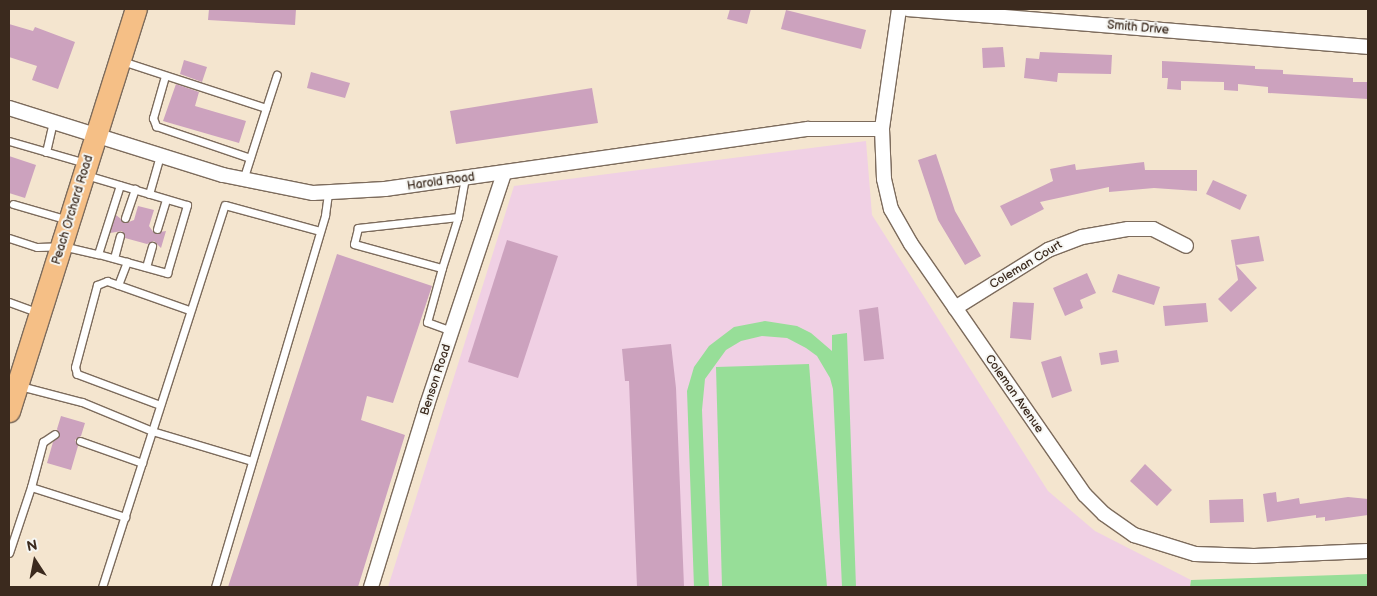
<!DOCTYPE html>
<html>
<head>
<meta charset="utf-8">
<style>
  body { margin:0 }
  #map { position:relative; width:1377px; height:596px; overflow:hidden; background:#f4e5cf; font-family:"Balsamiq Sans",sans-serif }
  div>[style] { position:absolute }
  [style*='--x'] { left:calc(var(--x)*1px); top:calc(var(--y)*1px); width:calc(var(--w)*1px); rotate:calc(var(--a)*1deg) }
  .built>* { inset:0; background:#f0d0e4 }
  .green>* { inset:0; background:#97de98 }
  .building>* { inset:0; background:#cca2be }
  .roads { filter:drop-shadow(1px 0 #7c6b5c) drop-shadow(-1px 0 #7c6b5c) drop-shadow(0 1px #7c6b5c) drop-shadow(0 -1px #7c6b5c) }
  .lane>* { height:7px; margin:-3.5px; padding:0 3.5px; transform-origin:3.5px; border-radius:3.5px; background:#fff }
  .street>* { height:14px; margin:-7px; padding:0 7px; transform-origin:7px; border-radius:7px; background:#fff }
  .primary>* { height:21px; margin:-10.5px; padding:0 10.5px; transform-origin:10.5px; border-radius:10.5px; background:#f5bf86 }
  span { translate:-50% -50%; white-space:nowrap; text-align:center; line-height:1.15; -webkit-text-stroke:4px #f6f6f2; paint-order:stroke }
  .street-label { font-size:12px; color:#3b2a1e }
  .frame { position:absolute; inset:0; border:10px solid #3b2a1e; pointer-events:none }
  .north { position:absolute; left:10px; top:536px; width:50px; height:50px; -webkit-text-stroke:4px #f6f6f2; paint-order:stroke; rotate:349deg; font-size:14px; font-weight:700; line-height:20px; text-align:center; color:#3b2a1e }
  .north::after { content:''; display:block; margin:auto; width:18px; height:22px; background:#3b2a1e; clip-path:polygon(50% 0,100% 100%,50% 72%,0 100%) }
</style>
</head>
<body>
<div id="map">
  <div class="built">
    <i style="clip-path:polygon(866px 141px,872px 215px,1048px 491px,1095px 531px,1191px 580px,1190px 587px,388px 587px,514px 186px)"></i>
  </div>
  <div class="green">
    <i style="clip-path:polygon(765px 321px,797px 326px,811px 333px,832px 351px,832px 335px,847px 333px,856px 587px,842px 587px,833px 389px,830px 378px,817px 356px,806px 348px,787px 338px,762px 336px,741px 341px,726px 350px,705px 379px,702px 410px,709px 587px,694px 587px,687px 391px,694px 367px,709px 346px,734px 327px)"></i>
    <i style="clip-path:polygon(809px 364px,827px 587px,722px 587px,716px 367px)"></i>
    <i style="clip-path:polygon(1368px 574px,1368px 587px,1190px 587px,1191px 580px)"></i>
  </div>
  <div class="building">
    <i style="clip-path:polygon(209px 9px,296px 9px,295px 25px,208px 20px)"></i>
    <i style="clip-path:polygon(730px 9px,751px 9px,747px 24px,727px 19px)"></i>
    <i style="clip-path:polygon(786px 10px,866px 30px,861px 49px,781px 29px)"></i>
    <i style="clip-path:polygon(9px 24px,33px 31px,35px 27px,75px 42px,58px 89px,32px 80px,37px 66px,9px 57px)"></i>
    <i style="clip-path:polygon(1003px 47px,1005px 67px,983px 68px,982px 48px)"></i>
    <i style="clip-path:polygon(1040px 52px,1112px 55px,1111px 74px,1058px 73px,1057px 82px,1024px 78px,1026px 58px,1039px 59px)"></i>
    <i style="clip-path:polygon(184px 60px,207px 67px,202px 82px,180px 74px)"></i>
    <i style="clip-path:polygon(1162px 61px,1255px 66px,1255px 69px,1283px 70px,1283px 74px,1353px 78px,1353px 82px,1368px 82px,1368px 99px,1268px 93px,1268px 87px,1238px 84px,1238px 91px,1224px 90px,1224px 82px,1181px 81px,1181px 90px,1167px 89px,1168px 78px,1162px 78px)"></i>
    <i style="clip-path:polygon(311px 72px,350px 83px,345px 98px,307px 88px)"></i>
    <i style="clip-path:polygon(176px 84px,199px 92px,195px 106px,246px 121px,239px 143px,163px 121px)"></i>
    <i style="clip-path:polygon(592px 88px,598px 123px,456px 144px,450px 111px)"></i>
    <i style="clip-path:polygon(936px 154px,955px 211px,981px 256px,965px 265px,938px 220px,918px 160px)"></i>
    <i style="clip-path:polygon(9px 156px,36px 165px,25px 198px,9px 193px)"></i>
    <i style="clip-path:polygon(1144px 162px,1145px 170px,1197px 170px,1197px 191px,1154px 188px,1109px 192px,1109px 187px,1040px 202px,1044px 209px,1011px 226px,1000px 206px,1053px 181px,1050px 169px,1075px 164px,1076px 170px)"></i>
    <i style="clip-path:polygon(1213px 180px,1247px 195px,1240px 210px,1206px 194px)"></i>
    <i style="clip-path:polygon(138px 206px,154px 210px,149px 226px,154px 233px,166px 231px,161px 248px,154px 241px,147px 244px,125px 238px,122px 231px,110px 233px,116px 215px,126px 223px,134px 220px)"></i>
    <i style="clip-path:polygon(1259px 236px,1264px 261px,1236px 265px,1257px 288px,1231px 312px,1218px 299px,1238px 280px,1231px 240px)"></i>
    <i style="clip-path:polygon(507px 240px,558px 256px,518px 378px,468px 362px)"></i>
    <i style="clip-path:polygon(337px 254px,432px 286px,393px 403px,367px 396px,361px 420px,405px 435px,358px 587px,228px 587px)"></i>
    <i style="clip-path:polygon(1087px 273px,1096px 293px,1080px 300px,1083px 308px,1065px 316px,1053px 288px)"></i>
    <i style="clip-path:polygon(1118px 274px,1160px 287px,1154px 305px,1112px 292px)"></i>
    <i style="clip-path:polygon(1013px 302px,1034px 303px,1031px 340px,1010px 338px)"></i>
    <i style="clip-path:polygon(1206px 303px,1208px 322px,1165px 326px,1163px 306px)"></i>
    <i style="clip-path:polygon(878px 307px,884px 359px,864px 361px,859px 310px)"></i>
    <i style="clip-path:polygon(671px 344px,676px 388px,684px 586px,637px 587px,629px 381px,625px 381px,622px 349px)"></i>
    <i style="clip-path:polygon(1117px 350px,1119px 362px,1101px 365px,1099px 353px)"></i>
    <i style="clip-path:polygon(1061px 356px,1072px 391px,1052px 398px,1041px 362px)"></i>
    <i style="clip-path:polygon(61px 416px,85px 423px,81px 436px,75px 440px,78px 446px,71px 470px,47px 463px,53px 442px,60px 436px,57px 429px)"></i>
    <i style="clip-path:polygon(1145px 464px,1172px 490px,1157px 506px,1130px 481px)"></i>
    <i style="clip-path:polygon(1276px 492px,1277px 502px,1299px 498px,1300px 504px,1348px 497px,1368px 499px,1368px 515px,1325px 521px,1325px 517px,1316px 518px,1316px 515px,1267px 522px,1263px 494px)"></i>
    <i style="clip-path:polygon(1243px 499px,1244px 522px,1210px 523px,1209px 500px)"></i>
  </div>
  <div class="roads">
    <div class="lane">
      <i style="--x:122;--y:61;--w:151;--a:18.1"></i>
      <i style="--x:266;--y:108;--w:76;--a:107.7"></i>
      <i style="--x:165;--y:76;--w:44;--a:105.9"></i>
      <i style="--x:153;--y:118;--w:9;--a:69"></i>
      <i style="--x:156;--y:126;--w:99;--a:18.8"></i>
      <i style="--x:266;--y:108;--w:35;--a:-72"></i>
      <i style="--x:9;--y:141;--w:79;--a:16.1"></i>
      <i style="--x:46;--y:152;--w:31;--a:-77"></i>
      <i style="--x:149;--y:194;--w:40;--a:-74"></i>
      <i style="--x:13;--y:204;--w:57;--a:16.2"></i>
      <i style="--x:458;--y:217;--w:101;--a:173.7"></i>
      <i style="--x:358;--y:228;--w:16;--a:104"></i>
      <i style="--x:354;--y:244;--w:91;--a:15.3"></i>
      <i style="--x:442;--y:268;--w:53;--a:-72.6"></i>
      <i style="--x:458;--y:217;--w:39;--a:-80"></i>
      <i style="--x:125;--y:218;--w:31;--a:-71"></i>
      <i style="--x:157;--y:229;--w:31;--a:-73"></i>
      <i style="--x:9;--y:238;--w:29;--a:18"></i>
      <i style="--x:37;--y:247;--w:25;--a:-2"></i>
      <i style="--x:62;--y:246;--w:37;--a:13"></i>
      <i style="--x:98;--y:254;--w:72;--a:15.4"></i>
      <i style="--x:167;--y:273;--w:71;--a:-73.6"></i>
      <i style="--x:187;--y:205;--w:105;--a:-163.5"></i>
      <i style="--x:98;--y:254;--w:72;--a:-72.3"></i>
      <i style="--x:114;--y:258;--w:23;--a:-75"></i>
      <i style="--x:146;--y:267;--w:22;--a:-74"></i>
      <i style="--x:442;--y:268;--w:56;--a:105.5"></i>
      <i style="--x:427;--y:322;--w:27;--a:20"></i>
      <i style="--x:118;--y:285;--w:25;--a:-69"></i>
      <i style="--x:9;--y:302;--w:30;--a:20"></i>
      <i style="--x:20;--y:386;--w:64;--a:14.5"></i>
      <i style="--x:82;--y:402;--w:76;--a:22.5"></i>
      <i style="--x:152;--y:431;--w:104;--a:16.7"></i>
      <i style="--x:160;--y:405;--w:89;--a:-159.5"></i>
      <i style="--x:77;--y:374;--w:7;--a:-106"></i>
      <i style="--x:75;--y:367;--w:85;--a:-75"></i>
      <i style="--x:97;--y:285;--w:11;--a:-22"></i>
      <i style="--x:107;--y:281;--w:87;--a:19.5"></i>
      <i style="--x:80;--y:441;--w:66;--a:19.5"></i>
      <i style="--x:31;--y:487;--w:47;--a:-75.1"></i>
      <i style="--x:43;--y:442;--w:14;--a:-34"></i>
      <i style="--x:9;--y:553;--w:70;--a:-71.6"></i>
      <i style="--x:31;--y:487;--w:99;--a:17.7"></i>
      <i style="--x:102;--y:587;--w:401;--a:-72.2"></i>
      <i style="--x:225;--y:205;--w:98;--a:15.3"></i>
      <i style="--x:215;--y:587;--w:388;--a:-73.5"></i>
      <i style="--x:325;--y:215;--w:22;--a:-82"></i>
    </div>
    <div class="street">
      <i style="--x:899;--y:9;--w:121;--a:98.1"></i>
      <i style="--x:882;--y:129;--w:50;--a:87.7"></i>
      <i style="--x:884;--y:179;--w:31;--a:77"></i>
      <i style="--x:891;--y:209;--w:40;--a:60.3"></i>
      <i style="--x:911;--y:244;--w:305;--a:55.3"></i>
      <i style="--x:1085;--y:495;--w:27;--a:45"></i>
      <i style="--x:1104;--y:514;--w:37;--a:35"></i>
      <i style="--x:1134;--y:535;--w:64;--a:17.3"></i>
      <i style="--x:1195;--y:554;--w:59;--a:1.9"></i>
      <i style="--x:1254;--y:556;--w:114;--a:-2.5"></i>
      <i style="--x:908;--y:9;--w:462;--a:4.7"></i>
      <i style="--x:9;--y:108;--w:224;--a:17.4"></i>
      <i style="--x:223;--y:175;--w:92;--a:11.3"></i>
      <i style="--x:313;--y:193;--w:72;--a:-3.2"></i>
      <i style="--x:385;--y:189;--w:427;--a:-8.1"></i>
      <i style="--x:808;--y:129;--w:74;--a:0"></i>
      <i style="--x:955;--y:308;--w:110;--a:-31.9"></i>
      <i style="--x:1048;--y:250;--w:36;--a:-21"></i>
      <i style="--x:1082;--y:237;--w:47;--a:-9.9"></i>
      <i style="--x:1128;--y:229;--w:25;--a:0"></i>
      <i style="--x:1153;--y:229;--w:37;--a:27"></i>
      <i style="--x:371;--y:587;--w:190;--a:-72.9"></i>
      <i style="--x:427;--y:405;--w:244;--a:-71.6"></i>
    </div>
    <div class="primary">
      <i style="--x:9;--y:411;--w:422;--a:-72.5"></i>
    </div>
  </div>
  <div class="street-label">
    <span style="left:1138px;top:28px;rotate:5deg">Smith Drive</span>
    <span style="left:441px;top:182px;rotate:-8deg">Harold Road</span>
    <span style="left:73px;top:210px;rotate:-73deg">Peach Orchard Road</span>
    <span style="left:1026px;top:265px;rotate:-31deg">Coleman Court</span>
    <span style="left:436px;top:380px;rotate:-72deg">Benson Road</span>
    <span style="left:1014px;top:394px;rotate:55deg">Coleman Avenue</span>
  </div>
  <div class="frame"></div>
  <div class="north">N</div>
</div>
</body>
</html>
